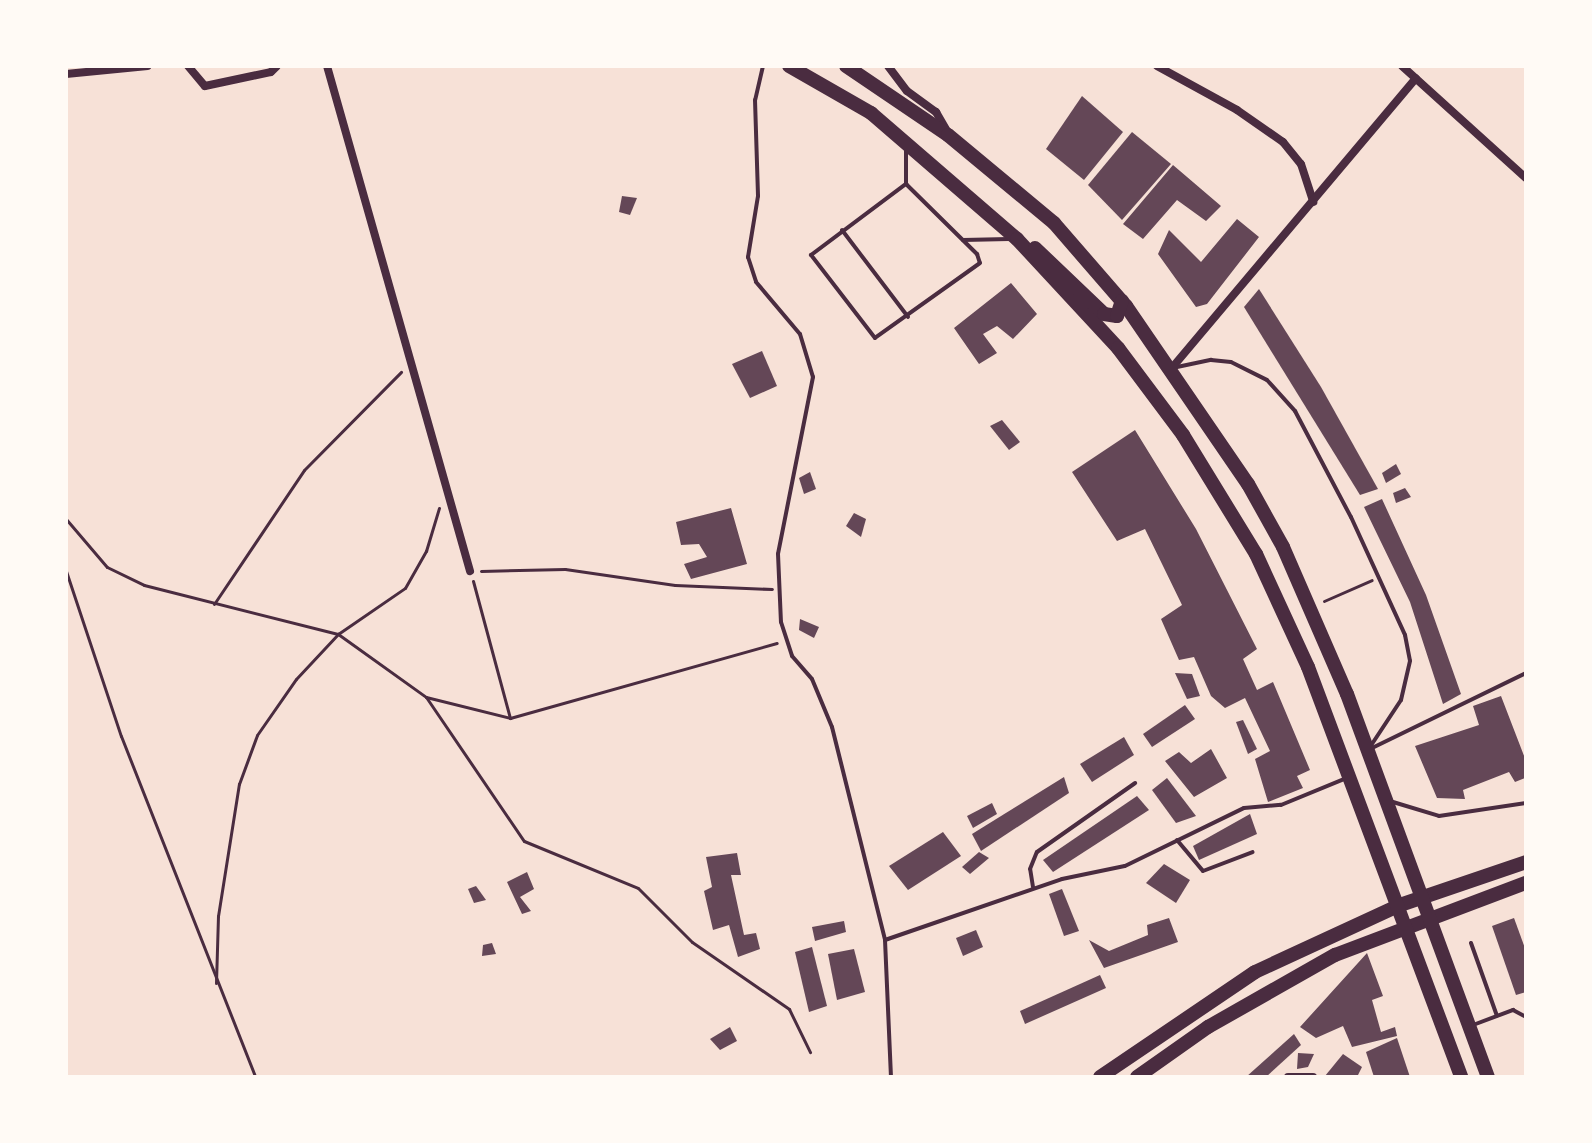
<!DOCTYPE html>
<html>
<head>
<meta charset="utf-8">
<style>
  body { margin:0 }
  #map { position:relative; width:1592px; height:1143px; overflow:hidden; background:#f7e1d7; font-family:Raleway,sans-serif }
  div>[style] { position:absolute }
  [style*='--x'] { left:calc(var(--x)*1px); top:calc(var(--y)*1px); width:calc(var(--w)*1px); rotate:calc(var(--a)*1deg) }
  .building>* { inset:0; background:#644757 }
  .path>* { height:3px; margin:-1.5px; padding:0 1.5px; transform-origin:1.5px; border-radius:1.5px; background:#4a2c40 }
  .service>* { height:4px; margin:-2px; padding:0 2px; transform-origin:2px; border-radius:2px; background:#4a2c40 }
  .minor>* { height:8px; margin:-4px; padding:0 4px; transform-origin:4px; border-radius:4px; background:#4a2c40 }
  .primary>* { height:14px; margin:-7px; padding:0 7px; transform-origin:7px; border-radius:7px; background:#4a2c40 }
  .trunk>* { height:14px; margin:-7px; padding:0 7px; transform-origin:7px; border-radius:7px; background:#4a2c40 }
  span { translate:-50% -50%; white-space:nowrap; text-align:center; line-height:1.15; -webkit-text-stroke:8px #fffaf5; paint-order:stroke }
  .frame { position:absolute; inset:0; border:68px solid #fffaf5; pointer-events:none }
</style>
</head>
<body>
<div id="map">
  <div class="building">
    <i style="clip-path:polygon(1082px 96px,1123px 132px,1084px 180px,1046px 149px)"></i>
    <i style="clip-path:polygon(1132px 132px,1171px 164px,1122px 220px,1088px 185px)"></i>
    <i style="clip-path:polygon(1173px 165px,1221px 206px,1206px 221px,1177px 200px,1143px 239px,1123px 224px)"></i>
    <i style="clip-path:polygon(622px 196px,637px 198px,630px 215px,619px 212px)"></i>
    <i style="clip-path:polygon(1237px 219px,1259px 237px,1207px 304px,1196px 307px,1158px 254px,1169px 230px,1201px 262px)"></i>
    <i style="clip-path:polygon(1011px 283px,1037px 314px,1013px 339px,997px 326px,983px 334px,997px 353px,979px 364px,954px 328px)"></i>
    <i style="clip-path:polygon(1259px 289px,1321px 387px,1378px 489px,1360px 495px,1244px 307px)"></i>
    <i style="clip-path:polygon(762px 351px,777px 386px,750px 398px,732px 364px)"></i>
    <i style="clip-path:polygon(1002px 420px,1020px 442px,1009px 450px,990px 426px)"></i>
    <i style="clip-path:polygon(1135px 430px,1196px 529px,1257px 649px,1243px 659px,1257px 690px,1273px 682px,1310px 770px,1297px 776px,1303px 788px,1268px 802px,1255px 759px,1270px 751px,1245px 698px,1225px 708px,1211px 696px,1194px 657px,1179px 660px,1161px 619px,1182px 605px,1145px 529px,1117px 541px,1072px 472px)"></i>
    <i style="clip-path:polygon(1396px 464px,1401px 474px,1386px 483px,1382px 473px)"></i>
    <i style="clip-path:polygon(810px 472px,816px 489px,804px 494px,799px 478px)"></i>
    <i style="clip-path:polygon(1405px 488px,1411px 497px,1396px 503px,1393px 493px)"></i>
    <i style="clip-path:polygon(1382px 499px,1426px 595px,1461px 694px,1443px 704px,1410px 602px,1364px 507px)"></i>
    <i style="clip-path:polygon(731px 508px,747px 564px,691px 579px,684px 564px,707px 557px,699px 544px,681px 545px,676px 522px)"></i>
    <i style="clip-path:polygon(854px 513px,866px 519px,861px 537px,846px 526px)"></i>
    <i style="clip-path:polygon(800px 619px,819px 627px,814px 638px,799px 630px)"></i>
    <i style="clip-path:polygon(1175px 673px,1192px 674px,1200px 696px,1187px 699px)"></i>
    <i style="clip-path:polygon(1501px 696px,1526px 761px,1525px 778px,1515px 782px,1509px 772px,1463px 790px,1465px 799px,1437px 798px,1415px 746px,1479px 725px,1473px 706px)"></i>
    <i style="clip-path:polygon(1185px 705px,1195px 719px,1152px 747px,1143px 734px)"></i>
    <i style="clip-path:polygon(1243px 720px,1257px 749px,1248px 754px,1236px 722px)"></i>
    <i style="clip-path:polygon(1124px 737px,1134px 755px,1092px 782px,1080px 764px)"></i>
    <i style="clip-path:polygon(1211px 749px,1227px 778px,1194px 797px,1165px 761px,1179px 752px,1191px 763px)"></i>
    <i style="clip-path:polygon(1064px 777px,1069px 793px,981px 851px,972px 834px)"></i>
    <i style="clip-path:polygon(1167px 778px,1196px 816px,1176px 823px,1152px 790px)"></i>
    <i style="clip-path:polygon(1137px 796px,1149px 810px,1053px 872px,1043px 860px)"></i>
    <i style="clip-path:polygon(992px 803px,997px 814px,973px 828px,967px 816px)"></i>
    <i style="clip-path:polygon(1250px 814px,1257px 834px,1199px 860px,1193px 846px)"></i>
    <i style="clip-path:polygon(943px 832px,961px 856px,908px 890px,889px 866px)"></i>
    <i style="clip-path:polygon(979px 852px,989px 858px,970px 874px,962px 867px)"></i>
    <i style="clip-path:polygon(737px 853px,741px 875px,731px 875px,744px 935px,756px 933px,760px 949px,738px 957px,729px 925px,713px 930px,704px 891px,712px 887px,706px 857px)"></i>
    <i style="clip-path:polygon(1164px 864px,1190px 880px,1176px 903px,1146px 883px)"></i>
    <i style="clip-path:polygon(527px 872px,534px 889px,520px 897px,531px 911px,522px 914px,507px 882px)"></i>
    <i style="clip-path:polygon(476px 886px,486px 900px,474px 903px,468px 889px)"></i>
    <i style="clip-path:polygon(1062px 889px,1079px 931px,1064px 936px,1049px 894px)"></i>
    <i style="clip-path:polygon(1169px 918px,1178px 942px,1104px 968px,1089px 940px,1109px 951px,1148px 935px,1147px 925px)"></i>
    <i style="clip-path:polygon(1514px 918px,1526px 951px,1526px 992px,1516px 995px,1492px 926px)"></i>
    <i style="clip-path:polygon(844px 921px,846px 932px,815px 941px,812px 927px)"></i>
    <i style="clip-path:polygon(976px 930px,983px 947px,963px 956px,956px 938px)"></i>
    <i style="clip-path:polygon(492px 943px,496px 954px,482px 956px,483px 945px)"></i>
    <i style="clip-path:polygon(812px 947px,827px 1006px,809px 1012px,795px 952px)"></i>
    <i style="clip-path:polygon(854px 949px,865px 992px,837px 1000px,828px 954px)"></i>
    <i style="clip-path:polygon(1367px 953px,1383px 996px,1372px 1000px,1381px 1032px,1395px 1027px,1397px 1036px,1352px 1047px,1343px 1026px,1316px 1038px,1300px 1027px)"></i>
    <i style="clip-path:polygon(1100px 975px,1106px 988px,1025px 1024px,1020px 1011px)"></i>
    <i style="clip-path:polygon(730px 1027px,737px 1041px,720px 1050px,710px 1039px)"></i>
    <i style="clip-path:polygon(1294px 1034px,1301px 1045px,1266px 1077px,1246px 1077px)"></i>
    <i style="clip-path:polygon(1397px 1038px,1410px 1077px,1374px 1077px,1366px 1052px)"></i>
    <i style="clip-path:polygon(1298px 1053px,1314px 1054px,1308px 1067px,1297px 1069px)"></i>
    <i style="clip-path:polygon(1343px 1054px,1362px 1067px,1357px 1077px,1325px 1076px)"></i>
  </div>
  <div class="path">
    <i style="--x:66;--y:519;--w:63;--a:49.5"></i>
    <i style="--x:107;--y:567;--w:41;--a:25.9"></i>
    <i style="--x:144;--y:585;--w:200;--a:14.2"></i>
    <i style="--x:338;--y:634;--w:108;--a:35.6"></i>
    <i style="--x:426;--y:697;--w:174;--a:55.8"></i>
    <i style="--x:524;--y:841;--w:123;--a:22.4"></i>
    <i style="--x:638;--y:888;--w:76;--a:45"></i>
    <i style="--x:692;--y:942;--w:118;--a:34.6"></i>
    <i style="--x:789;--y:1009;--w:48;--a:64"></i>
    <i style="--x:66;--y:571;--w:174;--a:71.6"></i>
    <i style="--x:121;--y:736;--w:366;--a:68.5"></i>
    <i style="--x:481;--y:571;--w:84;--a:-1.4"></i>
    <i style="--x:565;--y:569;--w:111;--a:8.3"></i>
    <i style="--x:675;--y:585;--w:97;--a:2.4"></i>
    <i style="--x:473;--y:581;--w:142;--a:74.9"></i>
    <i style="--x:1324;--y:601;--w:52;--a:-23.6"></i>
    <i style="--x:214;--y:604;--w:161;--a:-56.1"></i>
    <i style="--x:304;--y:470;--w:138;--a:-45.3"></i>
    <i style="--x:426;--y:697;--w:87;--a:14"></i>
    <i style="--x:510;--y:718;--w:277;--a:-15.7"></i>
    <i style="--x:216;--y:983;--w:67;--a:-88.3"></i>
    <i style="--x:218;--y:916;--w:134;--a:-81"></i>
    <i style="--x:239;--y:784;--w:52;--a:-69.8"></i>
    <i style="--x:257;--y:735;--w:68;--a:-55.1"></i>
    <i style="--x:296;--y:679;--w:62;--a:-47"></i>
    <i style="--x:338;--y:634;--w:81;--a:-34.5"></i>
    <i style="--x:405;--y:588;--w:43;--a:-60.4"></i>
    <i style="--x:426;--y:551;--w:45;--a:-73.2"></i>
  </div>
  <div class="service">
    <i style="--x:763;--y:66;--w:35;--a:103"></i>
    <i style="--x:755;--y:100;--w:96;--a:88.2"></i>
    <i style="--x:758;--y:196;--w:62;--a:99.3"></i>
    <i style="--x:748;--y:257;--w:26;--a:72"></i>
    <i style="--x:756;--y:282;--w:68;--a:49.8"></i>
    <i style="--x:800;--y:334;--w:45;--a:73.2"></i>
    <i style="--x:813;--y:377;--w:180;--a:101.2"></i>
    <i style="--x:778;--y:554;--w:68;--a:87.5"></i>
    <i style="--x:781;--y:622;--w:36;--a:72"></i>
    <i style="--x:792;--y:656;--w:30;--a:49"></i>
    <i style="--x:812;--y:679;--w:52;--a:67.4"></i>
    <i style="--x:832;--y:727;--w:219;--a:76"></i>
    <i style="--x:885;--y:940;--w:137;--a:87.5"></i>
    <i style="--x:906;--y:147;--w:37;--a:90"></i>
    <i style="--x:906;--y:184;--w:100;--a:44.6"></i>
    <i style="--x:977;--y:254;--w:9;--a:72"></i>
    <i style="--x:980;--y:263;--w:129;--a:144.5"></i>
    <i style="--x:875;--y:338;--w:105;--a:-127.6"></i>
    <i style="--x:811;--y:255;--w:119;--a:-36.8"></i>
    <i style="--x:842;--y:230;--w:109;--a:52.8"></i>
    <i style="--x:963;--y:240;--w:46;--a:-1.2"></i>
    <i style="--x:1177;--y:367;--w:35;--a:-12"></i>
    <i style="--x:1211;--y:360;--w:20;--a:6"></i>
    <i style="--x:1231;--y:362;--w:40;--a:26.6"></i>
    <i style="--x:1267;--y:380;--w:42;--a:47.9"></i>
    <i style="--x:1295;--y:411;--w:120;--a:62.2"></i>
    <i style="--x:1351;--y:517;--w:130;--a:65.4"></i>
    <i style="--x:1405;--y:635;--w:26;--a:79"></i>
    <i style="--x:1410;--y:661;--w:40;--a:103"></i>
    <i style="--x:1401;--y:700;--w:56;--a:123.4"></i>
    <i style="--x:1370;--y:749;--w:174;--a:-26"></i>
    <i style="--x:1393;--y:802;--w:48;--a:16.9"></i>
    <i style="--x:1439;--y:816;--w:88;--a:-8.5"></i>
    <i style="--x:1177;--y:840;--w:40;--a:50"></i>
    <i style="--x:1203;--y:871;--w:53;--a:-20.8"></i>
    <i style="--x:1033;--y:887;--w:18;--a:-99"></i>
    <i style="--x:1030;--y:869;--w:18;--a:-68"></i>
    <i style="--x:1037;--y:852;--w:120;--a:-35.1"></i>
    <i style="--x:885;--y:940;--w:187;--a:-19"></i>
    <i style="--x:1062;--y:879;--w:64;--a:-11.7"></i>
    <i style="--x:1125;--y:866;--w:132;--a:-26"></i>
    <i style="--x:1244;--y:808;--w:37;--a:-5"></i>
    <i style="--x:1281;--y:805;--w:68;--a:-22.4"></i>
    <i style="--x:1471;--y:943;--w:77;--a:70.4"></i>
    <i style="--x:1473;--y:1025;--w:43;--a:-20.6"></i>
    <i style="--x:1513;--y:1010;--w:15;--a:28"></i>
  </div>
  <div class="minor">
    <i style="--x:188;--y:66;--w:26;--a:50"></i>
    <i style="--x:205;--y:86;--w:67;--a:-12"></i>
    <i style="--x:271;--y:72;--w:8;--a:-45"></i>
    <i style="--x:327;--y:66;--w:525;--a:74.19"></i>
    <i style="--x:888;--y:66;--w:31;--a:53"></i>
    <i style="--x:907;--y:91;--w:36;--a:36"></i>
    <i style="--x:936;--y:112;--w:22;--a:60"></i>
    <i style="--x:1157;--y:66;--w:91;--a:28.8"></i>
    <i style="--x:1237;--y:110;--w:56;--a:34.8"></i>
    <i style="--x:1283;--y:142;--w:28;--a:51"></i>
    <i style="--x:1301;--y:164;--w:40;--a:72"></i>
    <i style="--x:1402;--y:66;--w:167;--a:42.1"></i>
    <i style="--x:66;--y:74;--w:82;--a:-5.6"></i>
    <i style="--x:1171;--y:369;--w:380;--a:-49.9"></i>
    <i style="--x:1288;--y:1077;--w:25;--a:0"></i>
  </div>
  <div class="primary">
    <i style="--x:1100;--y:1077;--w:187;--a:-34.1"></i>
    <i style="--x:1255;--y:972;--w:160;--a:-24.8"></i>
    <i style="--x:1400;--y:905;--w:133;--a:-18.8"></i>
    <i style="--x:1137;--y:1077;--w:87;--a:-35.2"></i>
    <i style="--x:1208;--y:1027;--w:146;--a:-29.6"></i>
    <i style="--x:1335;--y:955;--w:204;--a:-20.7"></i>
  </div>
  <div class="trunk">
    <i style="--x:789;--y:66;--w:95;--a:29.8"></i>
    <i style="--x:871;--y:113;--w:193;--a:40.8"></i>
    <i style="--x:1017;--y:239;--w:149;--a:47.2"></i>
    <i style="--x:1118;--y:348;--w:109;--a:53.2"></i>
    <i style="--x:1183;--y:435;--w:140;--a:58.5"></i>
    <i style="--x:1256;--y:554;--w:124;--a:65.3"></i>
    <i style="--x:1308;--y:667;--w:438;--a:69.5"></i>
    <i style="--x:846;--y:66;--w:123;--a:34.1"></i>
    <i style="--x:948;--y:135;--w:138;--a:39.7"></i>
    <i style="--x:1054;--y:223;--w:110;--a:49.1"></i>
    <i style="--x:1126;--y:306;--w:216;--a:55.6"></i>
    <i style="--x:1248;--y:484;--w:72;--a:60.9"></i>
    <i style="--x:1283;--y:547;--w:160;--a:66.5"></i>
    <i style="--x:1347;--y:694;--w:408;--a:69.8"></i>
    <i style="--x:1035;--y:248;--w:95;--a:43.7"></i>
    <i style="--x:1104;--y:314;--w:13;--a:9"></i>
    <i style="--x:1117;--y:316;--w:16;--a:-72"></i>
  </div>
  <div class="frame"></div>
</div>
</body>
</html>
